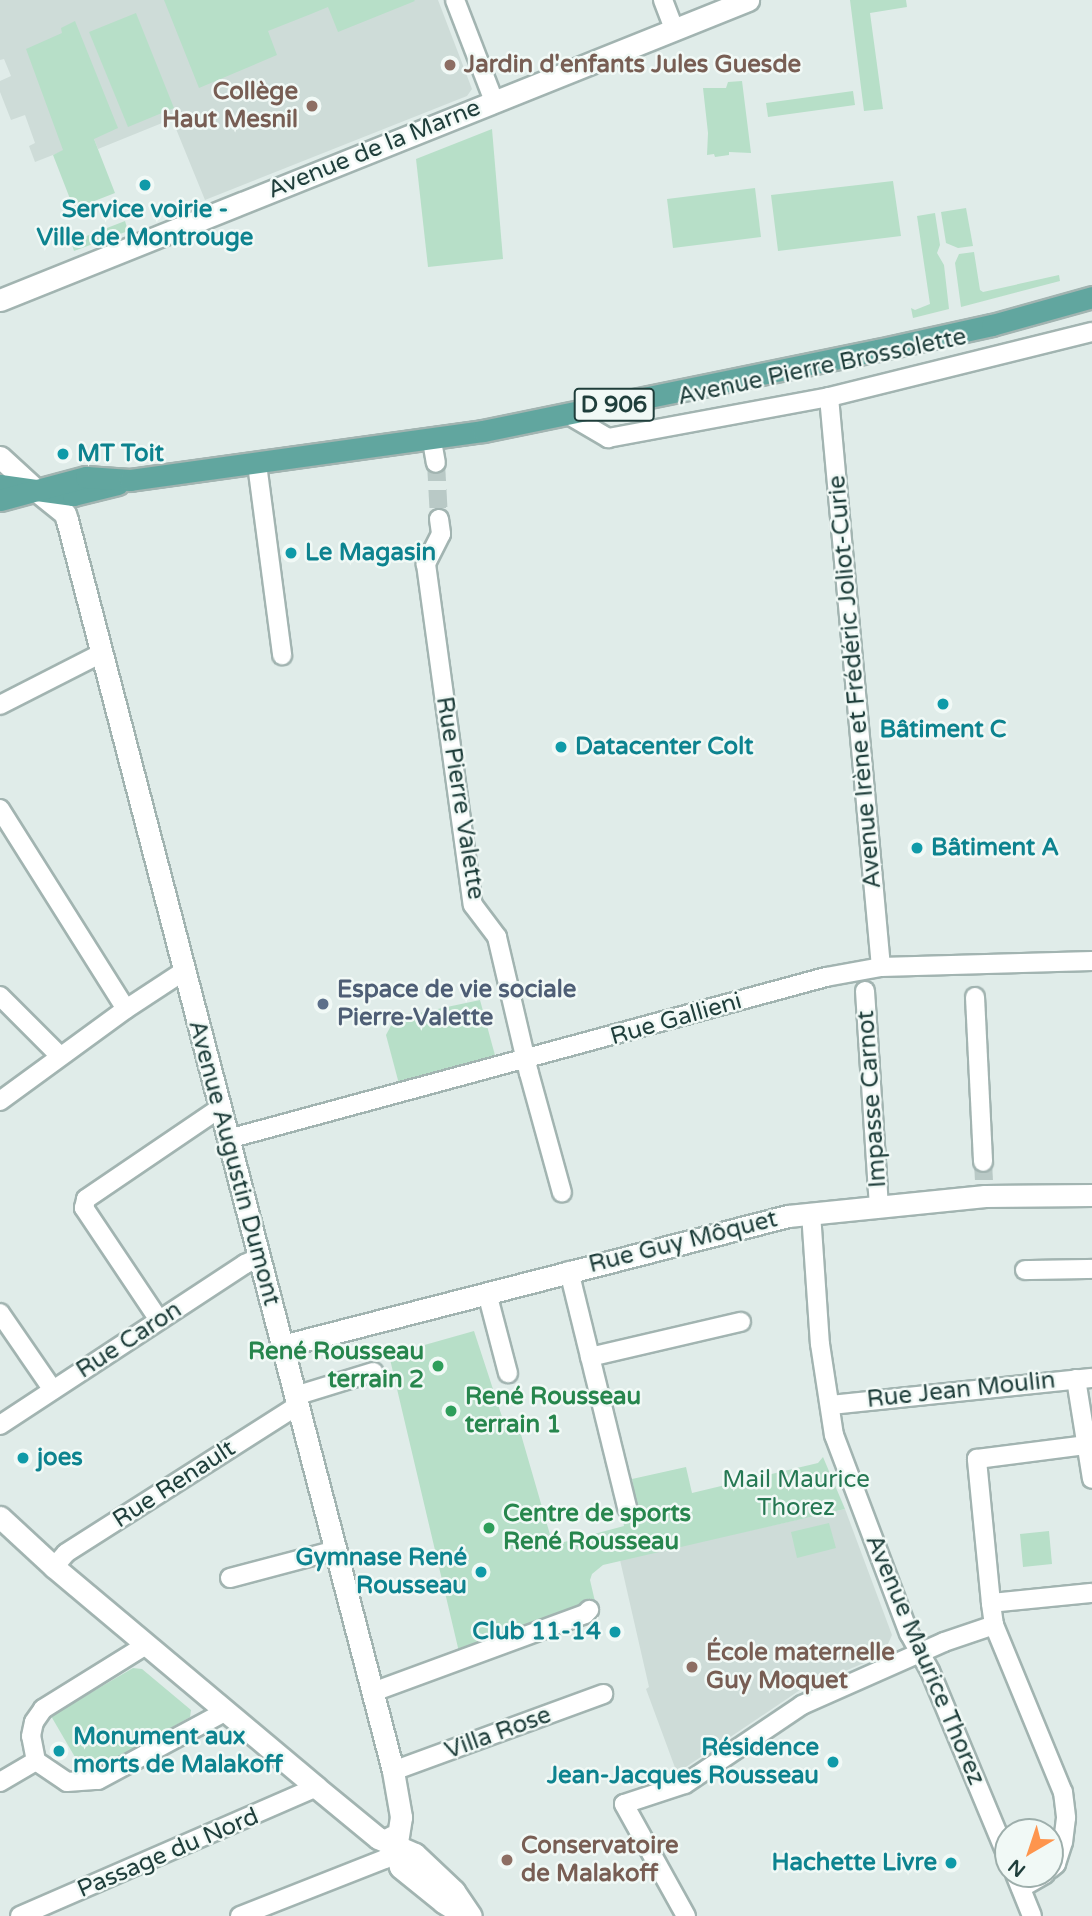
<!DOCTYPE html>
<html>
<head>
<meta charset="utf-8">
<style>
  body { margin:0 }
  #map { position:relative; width:1092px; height:1916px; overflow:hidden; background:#e0ece9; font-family:"Varela Round",sans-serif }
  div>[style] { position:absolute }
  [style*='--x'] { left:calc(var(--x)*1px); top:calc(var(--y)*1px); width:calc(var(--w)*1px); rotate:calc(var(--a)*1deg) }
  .built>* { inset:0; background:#cedcd8 }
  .green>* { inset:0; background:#b7dfc8 }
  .minor-tunnel>* { height:18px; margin-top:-9px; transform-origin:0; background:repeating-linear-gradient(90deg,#b9c9c6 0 18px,transparent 0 27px) }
  .roads { filter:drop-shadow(2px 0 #a2b4b1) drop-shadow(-2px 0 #a2b4b1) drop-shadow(0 2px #a2b4b1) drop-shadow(0 -2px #a2b4b1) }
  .minor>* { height:18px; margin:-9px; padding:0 9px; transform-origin:9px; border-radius:9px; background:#fff }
  .tertiary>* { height:21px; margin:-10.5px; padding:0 10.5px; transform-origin:10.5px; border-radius:10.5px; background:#fff }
  .secondary>* { height:21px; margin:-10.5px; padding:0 10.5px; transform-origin:10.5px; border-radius:10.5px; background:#fff }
  .primary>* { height:21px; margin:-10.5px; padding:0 10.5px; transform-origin:10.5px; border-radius:10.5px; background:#61a69f }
  .dots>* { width:19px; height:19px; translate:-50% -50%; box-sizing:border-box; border:4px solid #f1f9f6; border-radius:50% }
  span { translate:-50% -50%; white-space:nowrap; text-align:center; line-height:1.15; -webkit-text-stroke:5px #f1f9f6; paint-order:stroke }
  .shield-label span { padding:2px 5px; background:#f1f9f6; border:2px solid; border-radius:5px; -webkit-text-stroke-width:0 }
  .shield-label { font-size:23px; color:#1f3e3b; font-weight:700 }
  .education-label { font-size:24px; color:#785e54; font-weight:700 }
  .left { translate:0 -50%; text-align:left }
  .right { translate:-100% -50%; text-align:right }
  .street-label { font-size:24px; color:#1f3e3b }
  .culture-label { font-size:24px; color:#0d838f; font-weight:700 }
  .service-label { font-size:24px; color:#4e5e75; font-weight:700 }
  .leisure-label { font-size:24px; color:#27864d; font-weight:700 }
  .park-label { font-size:24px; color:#267853 }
  .north { position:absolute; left:994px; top:1818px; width:70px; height:70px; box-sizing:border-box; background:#f1f9f6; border:2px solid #9daeab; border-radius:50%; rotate:219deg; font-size:19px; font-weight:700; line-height:28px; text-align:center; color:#1f3e3b }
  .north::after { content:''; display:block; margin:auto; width:24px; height:32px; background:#fe954d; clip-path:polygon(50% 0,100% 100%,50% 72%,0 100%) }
</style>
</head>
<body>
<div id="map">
  <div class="built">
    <i style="clip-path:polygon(0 0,438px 0,472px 89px,467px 96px,205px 200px,172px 119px,98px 149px,94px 139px,35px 162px,29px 146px,35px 143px,25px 115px,11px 120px,0 92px,0 81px,11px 76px,4px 59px,0 60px)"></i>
    <i style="clip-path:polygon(845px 1509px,892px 1635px,883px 1655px,800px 1690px,677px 1773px,646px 1689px,649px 1687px,620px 1560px)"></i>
  </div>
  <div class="green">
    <i style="clip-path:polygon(164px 0,414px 0,415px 1px,338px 32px,328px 7px,311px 14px,268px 31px,277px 55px,199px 88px)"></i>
    <i style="clip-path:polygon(850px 0,906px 0,907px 7px,870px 13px,883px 109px,864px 111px)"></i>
    <i style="clip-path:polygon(136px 13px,174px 108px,128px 127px,89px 32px)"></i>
    <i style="clip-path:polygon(75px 21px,118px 128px,94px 139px,115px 193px,74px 209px,53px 155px,63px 150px,26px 49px,62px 33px,61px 28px)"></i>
    <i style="clip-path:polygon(742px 81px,751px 153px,729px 152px,729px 155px,715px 157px,714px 154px,707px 155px,708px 133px,703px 88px,726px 88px,728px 82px)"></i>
    <i style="clip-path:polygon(853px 91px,855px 105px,768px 117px,766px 103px)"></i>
    <i style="clip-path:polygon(492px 129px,503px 259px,428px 267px,416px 159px)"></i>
    <i style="clip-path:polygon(893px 181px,901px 236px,778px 251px,771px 195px)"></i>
    <i style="clip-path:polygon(755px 188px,761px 237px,673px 248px,667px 199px)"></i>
    <i style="clip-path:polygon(966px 208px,973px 246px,958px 248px,946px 243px,941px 212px)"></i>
    <i style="clip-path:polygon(935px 213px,940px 245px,937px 253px,944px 265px,949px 309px,913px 318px,911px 308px,915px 310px,930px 304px,917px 216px)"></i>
    <i style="clip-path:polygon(125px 221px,128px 231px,74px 251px,71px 242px)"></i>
    <i style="clip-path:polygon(974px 252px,980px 290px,983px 292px,1059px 275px,1060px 281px,961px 307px,955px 263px,959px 254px)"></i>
    <i style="clip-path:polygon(480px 1000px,496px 1059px,399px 1084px,386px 1035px,395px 1018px)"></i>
    <i style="clip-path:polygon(474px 1331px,508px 1435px,520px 1431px,553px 1545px,624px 1526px,621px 1509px,637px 1505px,632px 1479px,686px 1467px,692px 1493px,818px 1463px,823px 1457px,845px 1509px,603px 1565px,592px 1574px,590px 1580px,597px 1610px,459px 1652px,389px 1355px)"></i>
    <i style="clip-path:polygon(829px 1523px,836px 1548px,797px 1558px,791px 1532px)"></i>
    <i style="clip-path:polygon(1049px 1531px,1052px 1564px,1023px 1567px,1020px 1534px)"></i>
    <i style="clip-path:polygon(133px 1668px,142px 1669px,191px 1710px,190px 1717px,86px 1776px,51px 1716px)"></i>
  </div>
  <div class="minor-tunnel">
    <i style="--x:436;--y:463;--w:56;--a:86.9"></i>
    <i style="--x:983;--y:1162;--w:21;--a:87"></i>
  </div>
  <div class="roads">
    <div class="minor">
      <i style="--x:455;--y:0;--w:108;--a:68.9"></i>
      <i style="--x:663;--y:0;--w:31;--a:69"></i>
      <i style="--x:829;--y:397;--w:572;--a:84.79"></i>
      <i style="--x:567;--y:414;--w:48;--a:30.3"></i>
      <i style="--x:608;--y:438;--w:225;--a:-10.5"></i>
      <i style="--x:829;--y:397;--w:271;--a:-13.9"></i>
      <i style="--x:432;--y:441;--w:22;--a:80"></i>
      <i style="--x:257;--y:464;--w:193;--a:82.5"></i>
      <i style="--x:439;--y:519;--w:15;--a:82"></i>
      <i style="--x:441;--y:534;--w:34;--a:117"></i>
      <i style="--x:426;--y:564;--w:344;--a:82.2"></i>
      <i style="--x:473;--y:905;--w:40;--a:53"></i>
      <i style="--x:497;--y:937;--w:140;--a:76.8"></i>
      <i style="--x:529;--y:1073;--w:124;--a:74.6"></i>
      <i style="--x:0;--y:705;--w:112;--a:-27"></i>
      <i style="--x:0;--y:809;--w:236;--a:57.8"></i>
      <i style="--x:865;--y:991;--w:215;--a:86.3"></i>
      <i style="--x:0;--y:996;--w:85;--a:45"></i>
      <i style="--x:975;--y:997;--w:165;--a:87.2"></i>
      <i style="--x:0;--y:1101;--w:156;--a:-36.1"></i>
      <i style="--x:126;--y:1009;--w:69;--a:-33.2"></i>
      <i style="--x:228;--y:1139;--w:620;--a:-15.16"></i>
      <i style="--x:826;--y:977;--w:56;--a:-10.3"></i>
      <i style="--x:881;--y:967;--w:211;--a:-1.6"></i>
      <i style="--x:811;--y:1213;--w:131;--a:86.1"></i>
      <i style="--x:820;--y:1344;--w:92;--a:81.3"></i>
      <i style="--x:834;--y:1435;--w:212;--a:69.3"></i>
      <i style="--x:909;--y:1633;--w:43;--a:61.1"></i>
      <i style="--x:930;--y:1671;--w:203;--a:67.4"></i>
      <i style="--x:1025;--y:1270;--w:67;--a:-0.9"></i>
      <i style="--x:569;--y:1271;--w:244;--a:76.2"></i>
      <i style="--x:487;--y:1293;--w:83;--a:75.3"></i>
      <i style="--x:0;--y:1313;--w:93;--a:55.5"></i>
      <i style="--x:159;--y:1320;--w:135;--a:-123.8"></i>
      <i style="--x:84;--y:1208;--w:9;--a:-77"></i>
      <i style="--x:86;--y:1199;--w:162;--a:-34.2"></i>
      <i style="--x:590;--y:1357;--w:155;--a:-13.1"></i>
      <i style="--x:1076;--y:1379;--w:101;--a:80.9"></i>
      <i style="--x:295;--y:1396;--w:82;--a:-17.1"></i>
      <i style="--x:830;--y:1405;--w:263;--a:-5.9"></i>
      <i style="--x:0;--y:1425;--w:293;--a:-33.3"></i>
      <i style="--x:245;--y:1264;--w:14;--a:-25"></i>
      <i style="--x:54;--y:1567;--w:18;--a:-49"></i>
      <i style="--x:66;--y:1553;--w:275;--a:-32.5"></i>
      <i style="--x:230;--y:1578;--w:110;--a:-14.8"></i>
      <i style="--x:991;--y:1603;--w:145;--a:-95.6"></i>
      <i style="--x:977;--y:1459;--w:111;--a:-7.3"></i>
      <i style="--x:994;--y:1625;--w:181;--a:67.6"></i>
      <i style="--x:1063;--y:1792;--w:26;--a:83"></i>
      <i style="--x:1066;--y:1818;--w:24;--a:97"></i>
      <i style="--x:1063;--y:1842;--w:23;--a:108"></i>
      <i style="--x:1056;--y:1864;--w:8;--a:140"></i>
      <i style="--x:373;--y:1692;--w:226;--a:-20.2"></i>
      <i style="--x:585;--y:1614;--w:6;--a:-45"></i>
      <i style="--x:36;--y:1761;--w:37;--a:34"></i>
      <i style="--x:67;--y:1782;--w:31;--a:-4"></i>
      <i style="--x:98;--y:1780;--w:145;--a:-28.3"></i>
      <i style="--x:36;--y:1761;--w:25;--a:-101"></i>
      <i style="--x:31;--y:1736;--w:14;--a:-78"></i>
      <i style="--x:34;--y:1722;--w:16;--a:-55"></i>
      <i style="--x:43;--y:1709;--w:121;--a:-31.9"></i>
      <i style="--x:393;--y:1771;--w:224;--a:-20.1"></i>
      <i style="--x:0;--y:1782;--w:42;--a:-30.3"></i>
      <i style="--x:1015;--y:1874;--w:45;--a:68"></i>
      <i style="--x:1021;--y:1888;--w:28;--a:-30"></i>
      <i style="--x:20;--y:1916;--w:323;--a:-23.5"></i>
      <i style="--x:240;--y:1916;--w:156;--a:-21.5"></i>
      <i style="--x:385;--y:1859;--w:16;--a:-45"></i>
      <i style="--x:686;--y:1916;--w:128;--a:-119"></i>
      <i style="--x:624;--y:1804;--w:64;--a:-18.2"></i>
      <i style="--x:685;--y:1784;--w:141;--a:-34"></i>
      <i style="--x:802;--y:1705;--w:155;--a:-23.9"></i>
      <i style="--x:944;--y:1642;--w:53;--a:-18.8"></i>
      <i style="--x:994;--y:1625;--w:22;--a:-98"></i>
      <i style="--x:991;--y:1603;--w:101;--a:-5.7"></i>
    </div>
    <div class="tertiary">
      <i style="--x:0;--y:300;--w:806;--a:-21.85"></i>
      <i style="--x:37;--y:491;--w:36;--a:39"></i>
      <i style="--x:65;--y:514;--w:6;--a:72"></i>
      <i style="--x:67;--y:520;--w:1293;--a:75.39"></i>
      <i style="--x:393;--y:1771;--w:47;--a:80.1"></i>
      <i style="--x:401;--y:1817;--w:31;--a:99"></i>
      <i style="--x:282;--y:1346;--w:522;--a:-14.41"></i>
      <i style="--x:788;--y:1216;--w:198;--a:-5.8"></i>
      <i style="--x:985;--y:1196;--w:107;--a:-0.5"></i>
    </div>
    <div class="secondary">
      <i style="--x:0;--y:457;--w:50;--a:42.6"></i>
      <i style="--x:0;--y:1517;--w:74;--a:42.8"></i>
      <i style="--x:54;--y:1567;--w:342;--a:40"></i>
      <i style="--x:316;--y:1787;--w:80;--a:39.4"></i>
      <i style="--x:378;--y:1838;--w:40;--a:23.4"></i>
      <i style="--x:415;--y:1854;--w:54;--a:43.5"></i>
      <i style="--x:454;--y:1891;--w:30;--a:56"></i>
      <i style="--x:391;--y:1837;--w:31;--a:73"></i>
      <i style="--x:400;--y:1867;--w:55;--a:39.1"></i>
      <i style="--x:443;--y:1902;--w:26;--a:32"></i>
    </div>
    <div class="primary">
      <i style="--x:0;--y:485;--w:74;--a:7.8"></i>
      <i style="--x:73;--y:495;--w:46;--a:-13.7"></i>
      <i style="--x:0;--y:500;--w:89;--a:-15"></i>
      <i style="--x:86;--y:477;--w:44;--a:3.9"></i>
      <i style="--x:130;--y:480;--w:356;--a:-7.9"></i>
      <i style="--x:483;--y:431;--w:403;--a:-11.6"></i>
      <i style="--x:878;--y:350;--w:117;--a:-12.4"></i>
      <i style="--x:992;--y:325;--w:104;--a:-15.6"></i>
    </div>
  </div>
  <div class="dots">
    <i style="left:450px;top:65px;background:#8d6e63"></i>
    <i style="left:312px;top:106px;background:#8d6e63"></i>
    <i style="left:145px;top:185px;background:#0f9aa8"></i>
    <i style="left:63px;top:454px;background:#0f9aa8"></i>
    <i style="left:291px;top:553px;background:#0f9aa8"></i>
    <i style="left:943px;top:704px;background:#0f9aa8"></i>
    <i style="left:561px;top:747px;background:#0f9aa8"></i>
    <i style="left:917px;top:848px;background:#0f9aa8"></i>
    <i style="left:323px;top:1004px;background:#5c6f8a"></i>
    <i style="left:438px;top:1366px;background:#2e9e5b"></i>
    <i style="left:451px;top:1411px;background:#2e9e5b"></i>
    <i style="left:23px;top:1458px;background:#0f9aa8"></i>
    <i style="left:489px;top:1528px;background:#2e9e5b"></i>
    <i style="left:481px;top:1572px;background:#0f9aa8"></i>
    <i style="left:615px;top:1632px;background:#0f9aa8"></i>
    <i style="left:692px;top:1667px;background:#8d6e63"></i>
    <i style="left:59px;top:1751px;background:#0f9aa8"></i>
    <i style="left:833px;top:1762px;background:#0f9aa8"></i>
    <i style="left:507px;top:1860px;background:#8d6e63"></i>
    <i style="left:951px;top:1863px;background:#0f9aa8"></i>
  </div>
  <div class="shield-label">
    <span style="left:614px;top:405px">D 906</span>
  </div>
  <div class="education-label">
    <span class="left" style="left:464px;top:65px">Jardin d'enfants Jules Guesde</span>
    <span class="right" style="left:298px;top:106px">Collège<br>Haut Mesnil</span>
    <span class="left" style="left:706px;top:1667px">École maternelle<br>Guy Moquet</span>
    <span class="left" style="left:521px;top:1860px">Conservatoire<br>de Malakoff</span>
  </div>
  <div class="street-label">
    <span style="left:374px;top:149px;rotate:-22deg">Avenue de la Marne</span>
    <span style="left:822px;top:367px;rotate:-12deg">Avenue Pierre Brossolette</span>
    <span style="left:855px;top:682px;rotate:-95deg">Avenue Irène et Frédéric Joliot-Curie</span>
    <span style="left:460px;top:798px;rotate:81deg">Rue Pierre Valette</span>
    <span style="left:676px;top:1019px;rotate:-16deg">Rue Gallieni</span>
    <span style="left:872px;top:1099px;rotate:-94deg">Impasse Carnot</span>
    <span style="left:234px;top:1163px;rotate:75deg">Avenue Augustin Dumont</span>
    <span style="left:683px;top:1242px;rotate:-14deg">Rue Guy Môquet</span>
    <span style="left:129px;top:1340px;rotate:-33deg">Rue Caron</span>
    <span style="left:961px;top:1390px;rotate:-6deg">Rue Jean Moulin</span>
    <span style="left:174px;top:1484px;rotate:-33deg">Rue Renault</span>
    <span style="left:925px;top:1660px;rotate:67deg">Avenue Maurice Thorez</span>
    <span style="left:498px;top:1733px;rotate:-20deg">Villa Rose</span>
    <span style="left:168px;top:1853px;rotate:-23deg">Passage du Nord</span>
  </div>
  <div class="culture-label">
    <span style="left:145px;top:224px">Service voirie -<br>Ville de Montrouge</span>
    <span class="left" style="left:77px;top:454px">MT Toit</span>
    <span class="left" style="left:305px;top:553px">Le Magasin</span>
    <span style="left:943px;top:730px">Bâtiment C</span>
    <span class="left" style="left:575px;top:747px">Datacenter Colt</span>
    <span class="left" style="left:931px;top:848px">Bâtiment A</span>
    <span class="left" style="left:37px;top:1458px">joes</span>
    <span class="right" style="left:467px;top:1572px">Gymnase René<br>Rousseau</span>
    <span class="right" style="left:601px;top:1632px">Club 11-14</span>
    <span class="left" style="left:73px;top:1751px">Monument aux<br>morts de Malakoff</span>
    <span class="right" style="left:819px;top:1762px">Résidence<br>Jean-Jacques Rousseau</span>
    <span class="right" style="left:937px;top:1863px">Hachette Livre</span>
  </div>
  <div class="service-label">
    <span class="left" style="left:337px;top:1004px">Espace de vie sociale<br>Pierre-Valette</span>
  </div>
  <div class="leisure-label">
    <span class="right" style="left:424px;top:1366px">René Rousseau<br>terrain 2</span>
    <span class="left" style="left:465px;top:1411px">René Rousseau<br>terrain 1</span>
    <span class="left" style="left:503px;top:1528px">Centre de sports<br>René Rousseau</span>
  </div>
  <div class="park-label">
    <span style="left:796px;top:1494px">Mail Maurice<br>Thorez</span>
  </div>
  <div class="north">N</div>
</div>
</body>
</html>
